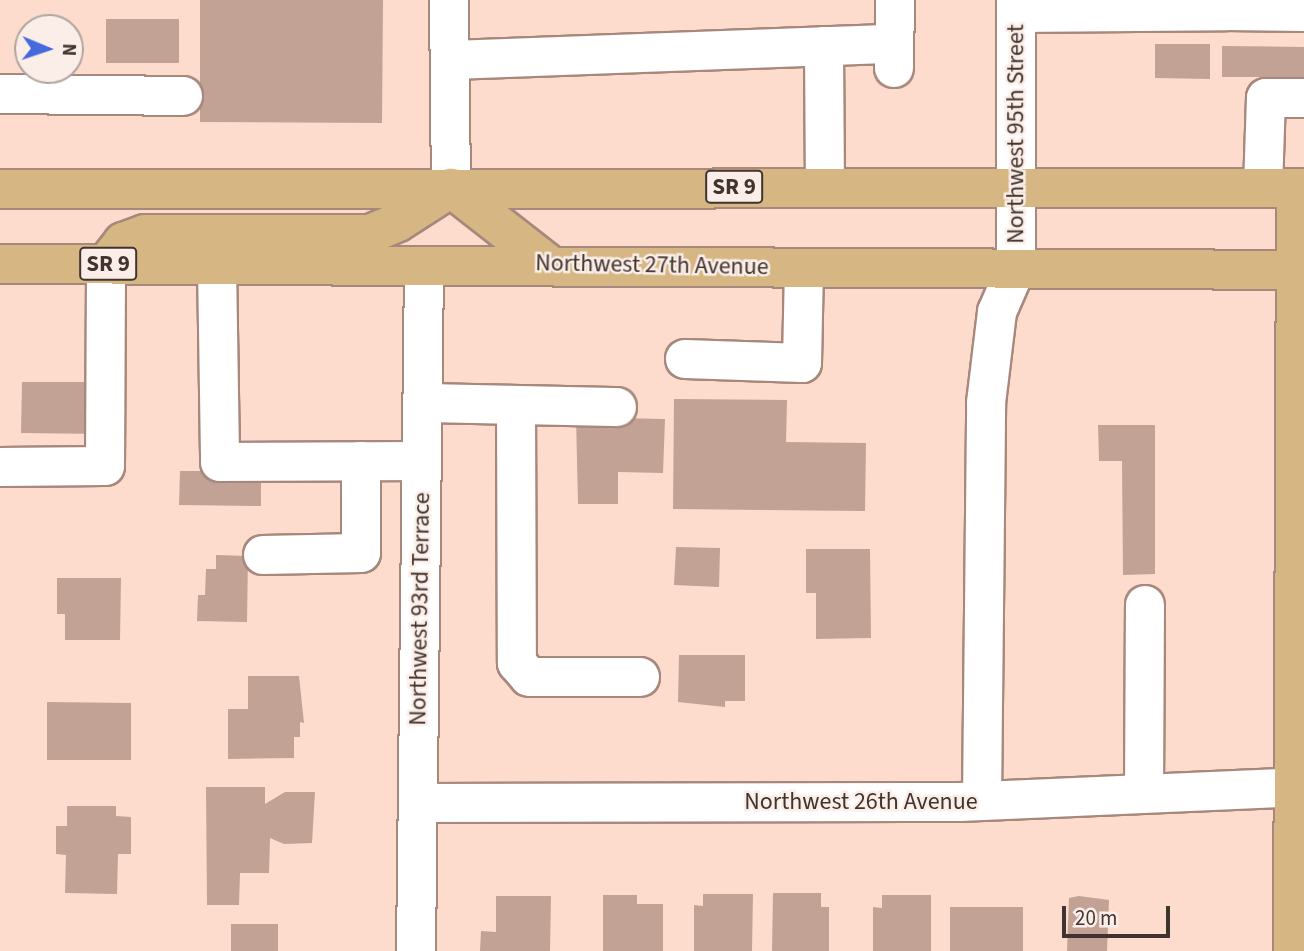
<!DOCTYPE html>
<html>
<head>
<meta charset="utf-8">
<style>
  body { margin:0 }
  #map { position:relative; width:1304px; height:951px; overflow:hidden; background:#fddcce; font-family:"Source Sans 3",sans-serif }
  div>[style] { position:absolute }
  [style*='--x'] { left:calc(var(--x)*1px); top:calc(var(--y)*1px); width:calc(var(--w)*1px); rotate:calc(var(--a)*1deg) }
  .building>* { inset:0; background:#c1a294 }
  .roads { filter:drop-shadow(2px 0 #a7887c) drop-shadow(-2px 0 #a7887c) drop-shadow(0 2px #a7887c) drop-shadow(0 -2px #a7887c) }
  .minor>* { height:38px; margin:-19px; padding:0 19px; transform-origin:19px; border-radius:19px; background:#fff }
  .major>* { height:38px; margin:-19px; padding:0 19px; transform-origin:19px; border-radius:19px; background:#d6b683 }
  span { translate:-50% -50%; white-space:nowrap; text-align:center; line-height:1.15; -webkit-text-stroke:5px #fbeee8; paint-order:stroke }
  .shield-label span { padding:2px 5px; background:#fbeee8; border:2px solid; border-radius:5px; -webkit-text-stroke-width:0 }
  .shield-label { font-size:23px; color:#41342f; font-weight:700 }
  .street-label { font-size:24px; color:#41342f }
  .north { position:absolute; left:14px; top:14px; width:70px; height:70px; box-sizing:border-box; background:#fbeee8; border:2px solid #b1a49e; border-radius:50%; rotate:92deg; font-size:19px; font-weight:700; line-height:28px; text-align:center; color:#41342f }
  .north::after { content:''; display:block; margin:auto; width:24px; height:32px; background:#466add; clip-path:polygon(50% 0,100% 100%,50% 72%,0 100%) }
  .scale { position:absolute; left:1062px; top:906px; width:108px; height:32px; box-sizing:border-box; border:4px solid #41342f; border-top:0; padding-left:9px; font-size:21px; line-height:24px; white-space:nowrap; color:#41342f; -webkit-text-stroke:5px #fbeee8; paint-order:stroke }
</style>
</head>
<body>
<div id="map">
  <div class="building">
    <i style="clip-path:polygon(200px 0,383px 0,382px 123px,200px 122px)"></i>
    <i style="clip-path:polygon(106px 19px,179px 19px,179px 63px,106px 63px)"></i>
    <i style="clip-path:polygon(1155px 44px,1210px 44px,1210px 79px,1155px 78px)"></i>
    <i style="clip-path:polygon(1222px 46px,1304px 47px,1304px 77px,1222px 77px)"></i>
    <i style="clip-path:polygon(22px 382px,104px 382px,104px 434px,21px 433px)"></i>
    <i style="clip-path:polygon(674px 399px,787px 400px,786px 442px,866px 443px,865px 511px,673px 509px)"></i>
    <i style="clip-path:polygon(576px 417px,665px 419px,663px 473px,618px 472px,618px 504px,578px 504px)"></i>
    <i style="clip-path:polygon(1098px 425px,1155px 425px,1155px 574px,1123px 575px,1122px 461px,1099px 461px)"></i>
    <i style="clip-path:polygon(180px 471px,261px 471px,261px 506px,179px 505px)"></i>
    <i style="clip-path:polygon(676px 547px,720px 548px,719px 587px,674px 585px)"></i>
    <i style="clip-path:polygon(806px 549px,870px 549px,871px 638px,816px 639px,816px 593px,806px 593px)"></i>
    <i style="clip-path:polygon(216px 555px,248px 556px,247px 622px,197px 621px,198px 595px,205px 595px,206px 569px,216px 569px)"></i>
    <i style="clip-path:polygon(57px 578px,121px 578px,120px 640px,65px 640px,65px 614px,57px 614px)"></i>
    <i style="clip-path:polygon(679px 655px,745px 655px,745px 701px,725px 701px,725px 707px,678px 702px)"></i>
    <i style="clip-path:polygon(248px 676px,299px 676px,304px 723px,300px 722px,300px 737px,294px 737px,294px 758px,228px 759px,228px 709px,248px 709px)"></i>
    <i style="clip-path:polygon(47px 702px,131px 703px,131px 760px,47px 760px)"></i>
    <i style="clip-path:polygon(206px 787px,265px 787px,265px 804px,285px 792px,315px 792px,312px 843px,284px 844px,270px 838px,269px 873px,240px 873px,239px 905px,207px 905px)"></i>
    <i style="clip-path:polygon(67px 806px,116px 806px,116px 816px,131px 817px,131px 854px,118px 854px,117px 894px,65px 893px,66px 855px,56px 854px,56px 826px,67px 826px)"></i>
    <i style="clip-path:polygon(773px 893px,821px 893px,821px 907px,829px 907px,829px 951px,772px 951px)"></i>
    <i style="clip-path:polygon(703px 894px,753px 894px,752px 951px,694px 951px,694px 905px,703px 906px)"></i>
    <i style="clip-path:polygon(603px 895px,637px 895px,637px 904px,663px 904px,663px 951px,603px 951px)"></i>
    <i style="clip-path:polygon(882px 895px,931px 895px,931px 951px,873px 951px,873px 907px,882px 908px)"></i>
    <i style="clip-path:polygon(496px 896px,551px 896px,550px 951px,480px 951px,481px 931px,496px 932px)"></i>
    <i style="clip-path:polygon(1079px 896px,1109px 900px,1107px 951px,1067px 951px,1069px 898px)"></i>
    <i style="clip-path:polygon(950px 907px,1023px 907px,1023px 951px,950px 951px)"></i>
    <i style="clip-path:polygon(231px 924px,278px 924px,278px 951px,231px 951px)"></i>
  </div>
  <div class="roads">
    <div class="minor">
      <i style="--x:449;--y:0;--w:188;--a:89.4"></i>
      <i style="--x:1227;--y:0;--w:11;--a:90"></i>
      <i style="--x:1227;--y:11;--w:77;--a:0.7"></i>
      <i style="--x:1016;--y:13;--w:211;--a:-0.5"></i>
      <i style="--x:824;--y:46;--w:140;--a:89.6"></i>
      <i style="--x:451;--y:60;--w:443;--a:-2.1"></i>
      <i style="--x:894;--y:68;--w:68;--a:-89.2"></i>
      <i style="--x:0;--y:94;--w:183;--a:0.6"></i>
      <i style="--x:1263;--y:188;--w:90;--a:-88.1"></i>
      <i style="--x:1266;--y:98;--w:38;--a:0"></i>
      <i style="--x:217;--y:265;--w:197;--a:89.1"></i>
      <i style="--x:220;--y:462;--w:202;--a:-0.3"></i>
      <i style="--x:685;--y:359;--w:117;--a:2"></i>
      <i style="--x:802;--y:363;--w:95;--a:-88.8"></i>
      <i style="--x:423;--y:403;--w:194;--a:1.2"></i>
      <i style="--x:516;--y:405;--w:258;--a:89.8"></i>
      <i style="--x:517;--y:663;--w:18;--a:49"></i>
      <i style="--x:529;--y:677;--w:111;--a:0"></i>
      <i style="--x:0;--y:467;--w:105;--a:-0.5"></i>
      <i style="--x:105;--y:466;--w:202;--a:-89.7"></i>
      <i style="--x:263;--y:555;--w:98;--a:-1.2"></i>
      <i style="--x:361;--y:553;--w:92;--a:-90"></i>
      <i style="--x:1144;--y:793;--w:188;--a:-89.7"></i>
      <i style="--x:982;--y:801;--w:398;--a:-89.4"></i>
      <i style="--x:986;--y:403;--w:92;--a:-83.1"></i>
      <i style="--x:997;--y:312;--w:48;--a:-66.6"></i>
      <i style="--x:1016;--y:268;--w:268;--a:-90"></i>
      <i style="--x:418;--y:803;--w:542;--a:-0.11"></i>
      <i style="--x:960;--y:802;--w:344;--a:-2.5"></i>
      <i style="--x:416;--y:951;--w:685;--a:-89.33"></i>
    </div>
    <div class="major">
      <i style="--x:451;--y:188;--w:122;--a:38"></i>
      <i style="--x:0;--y:189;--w:1304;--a:-0.04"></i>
      <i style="--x:0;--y:264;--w:1304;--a:0.26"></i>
      <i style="--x:106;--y:264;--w:28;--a:-52"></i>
      <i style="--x:123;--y:242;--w:23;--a:-20"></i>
      <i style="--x:145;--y:234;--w:225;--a:0"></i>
      <i style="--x:370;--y:234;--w:30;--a:-23"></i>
      <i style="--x:398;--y:222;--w:63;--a:-32.7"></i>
      <i style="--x:1293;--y:951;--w:763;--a:-89.77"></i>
    </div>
  </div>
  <div class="shield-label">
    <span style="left:734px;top:187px">SR 9</span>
    <span style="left:108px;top:264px">SR 9</span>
  </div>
  <div class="street-label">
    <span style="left:1016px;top:134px;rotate:-90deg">Northwest 95th Street</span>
    <span style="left:652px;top:265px;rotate:1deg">Northwest 27th Avenue</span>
    <span style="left:420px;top:609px;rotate:-89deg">Northwest 93rd Terrace</span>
    <span style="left:861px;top:802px">Northwest 26th Avenue</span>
  </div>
  <div class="north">N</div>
  <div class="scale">20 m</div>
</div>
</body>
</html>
